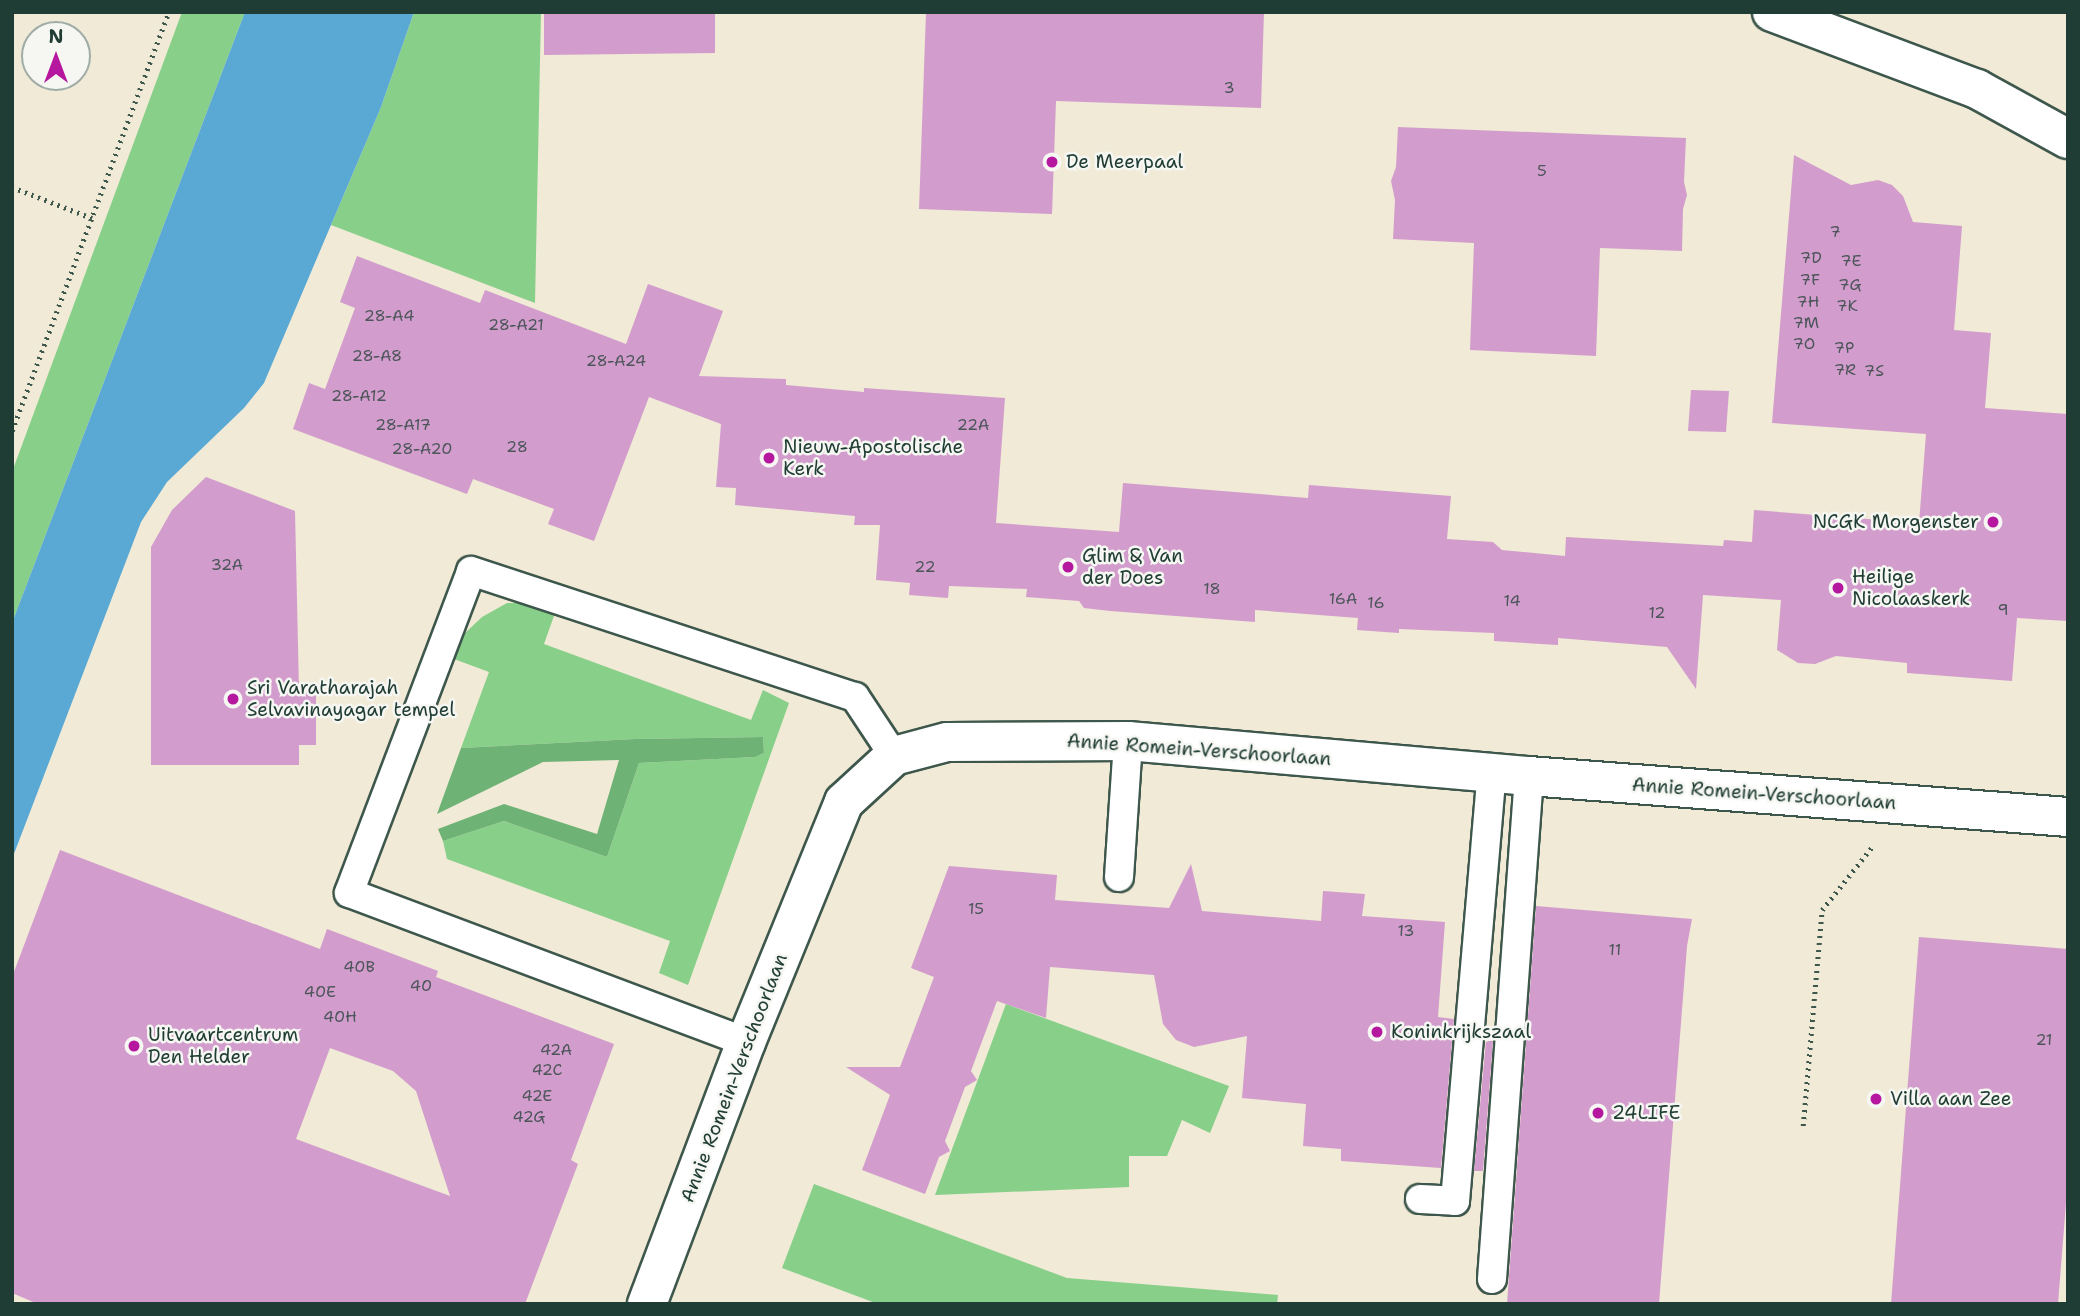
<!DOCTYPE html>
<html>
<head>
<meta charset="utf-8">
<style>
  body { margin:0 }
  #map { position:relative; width:2080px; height:1316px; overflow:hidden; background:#f0ead6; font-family:"Shantell Sans",sans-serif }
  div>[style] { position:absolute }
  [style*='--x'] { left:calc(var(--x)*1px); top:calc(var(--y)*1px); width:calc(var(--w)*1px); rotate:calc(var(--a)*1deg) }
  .green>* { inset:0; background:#88cf89 }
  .forest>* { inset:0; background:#6eb275 }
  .water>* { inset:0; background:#5aa8d4 }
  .building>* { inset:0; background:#d29dcc }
  .path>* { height:4.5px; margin-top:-2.25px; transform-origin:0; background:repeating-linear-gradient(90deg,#3e574c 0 2px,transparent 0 7px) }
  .roads { filter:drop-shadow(2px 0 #3e574c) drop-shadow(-2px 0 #3e574c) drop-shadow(0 2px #3e574c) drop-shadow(0 -2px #3e574c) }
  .lane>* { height:28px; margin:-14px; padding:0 14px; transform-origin:14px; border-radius:14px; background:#fff }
  .street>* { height:38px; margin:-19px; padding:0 19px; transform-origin:19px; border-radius:19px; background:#fff }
  .dots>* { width:19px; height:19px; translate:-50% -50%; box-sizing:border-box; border:4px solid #f6f6f2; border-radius:50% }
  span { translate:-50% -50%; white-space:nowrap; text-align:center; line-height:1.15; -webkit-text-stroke:5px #f6f6f2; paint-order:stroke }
  .number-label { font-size:16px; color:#4c555a }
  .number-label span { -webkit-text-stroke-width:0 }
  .poi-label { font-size:19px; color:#1f3d34 }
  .left { translate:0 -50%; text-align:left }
  .right { translate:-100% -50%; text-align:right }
  .street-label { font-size:19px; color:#1f3d34 }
  .frame { position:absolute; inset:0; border:14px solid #1f3d34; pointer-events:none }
  .north { position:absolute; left:21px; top:21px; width:70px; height:70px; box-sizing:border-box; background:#f6f6f2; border:2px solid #a0aca6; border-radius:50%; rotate:0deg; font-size:19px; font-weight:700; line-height:28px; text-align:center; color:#1f3d34 }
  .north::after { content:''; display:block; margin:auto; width:24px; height:32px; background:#b5179e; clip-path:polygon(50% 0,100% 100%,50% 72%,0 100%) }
</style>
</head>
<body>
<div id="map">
  <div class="green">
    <i style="clip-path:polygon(182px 12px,245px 12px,12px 623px,12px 472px)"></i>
    <i style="clip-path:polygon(414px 12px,541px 12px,535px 303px,331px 225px,381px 107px)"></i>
    <i style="clip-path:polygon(507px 603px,531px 603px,555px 613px,544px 644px,751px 720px,763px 690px,789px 703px,688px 985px,659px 973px,670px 941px,447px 859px,443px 841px,504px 821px,607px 857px,639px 763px,755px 757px,764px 753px,763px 737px,635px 739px,461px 748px,489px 672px,454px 659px,463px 635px,482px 617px)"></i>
    <i style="clip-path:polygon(1006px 1004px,1229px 1086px,1210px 1133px,1182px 1120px,1167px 1156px,1129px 1156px,1129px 1187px,935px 1195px)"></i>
    <i style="clip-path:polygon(814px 1184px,1067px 1278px,1278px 1295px,1277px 1304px,878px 1304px,782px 1268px)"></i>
  </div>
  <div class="forest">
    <i style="clip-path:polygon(763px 737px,764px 753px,755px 757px,639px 763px,607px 857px,504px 821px,443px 841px,438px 829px,504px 804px,597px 834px,619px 760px,543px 762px,437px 814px,461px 748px,635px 739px)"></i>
  </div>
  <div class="water">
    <i style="clip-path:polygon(245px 12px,414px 12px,381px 107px,264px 383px,244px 408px,167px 482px,141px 522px,12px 859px,12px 623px)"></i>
  </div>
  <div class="building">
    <i style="clip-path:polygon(544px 12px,715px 12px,715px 53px,544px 55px)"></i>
    <i style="clip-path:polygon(926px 12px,1264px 12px,1261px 108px,1056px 101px,1052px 214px,919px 209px)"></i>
    <i style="clip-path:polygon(1398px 127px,1686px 138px,1684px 182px,1687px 195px,1683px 209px,1682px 251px,1600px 248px,1596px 356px,1470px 350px,1474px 243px,1393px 239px,1395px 200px,1391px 181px,1396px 167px)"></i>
    <i style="clip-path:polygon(1794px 155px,1851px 185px,1878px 180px,1892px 185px,1903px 196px,1913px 222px,1962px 226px,1954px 330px,1991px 333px,1985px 408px,2068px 414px,2068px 621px,2017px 618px,2012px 681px,1907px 673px,1907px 663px,1836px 656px,1815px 664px,1798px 663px,1777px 650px,1781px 600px,1703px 595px,1696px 689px,1667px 647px,1558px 638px,1558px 645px,1494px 641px,1494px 633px,1399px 629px,1399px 633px,1357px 630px,1358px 618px,1255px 610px,1255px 622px,1110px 611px,1084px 608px,1079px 601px,1026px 597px,1027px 589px,949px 586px,948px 598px,909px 595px,910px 583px,876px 580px,880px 525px,854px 525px,855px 516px,735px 505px,736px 488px,716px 487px,721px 424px,649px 397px,594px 541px,548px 524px,554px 509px,473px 479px,467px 494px,293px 429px,309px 383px,325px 389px,355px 308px,340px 302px,357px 256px,480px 303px,485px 290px,626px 344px,648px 284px,723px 311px,699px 376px,786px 379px,786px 385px,864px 392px,864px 388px,1005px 398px,996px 523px,1119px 532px,1123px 483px,1308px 498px,1309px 485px,1451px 496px,1447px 539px,1493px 542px,1502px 550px,1565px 556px,1566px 537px,1723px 546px,1724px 540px,1752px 542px,1754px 510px,1919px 523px,1926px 434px,1772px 423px)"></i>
    <i style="clip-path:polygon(1691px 390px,1729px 391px,1726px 432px,1688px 431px)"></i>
    <i style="clip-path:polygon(206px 477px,295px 511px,299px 690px,316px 690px,316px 745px,299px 745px,299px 765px,151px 765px,151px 547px,172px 510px)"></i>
    <i style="clip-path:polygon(evenodd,60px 850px,320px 949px,327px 929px,438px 971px,436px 977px,614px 1044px,571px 1160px,578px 1164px,525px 1304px,38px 1304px,12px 1293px,12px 977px,60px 850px,330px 1048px,393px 1071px,416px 1091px,450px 1196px,296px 1139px,330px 1048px)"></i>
    <i style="clip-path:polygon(1191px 864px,1202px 911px,1321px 921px,1323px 891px,1365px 894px,1362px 916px,1445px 922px,1438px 1017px,1454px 1019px,1441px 1168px,1341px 1161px,1341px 1149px,1303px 1146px,1306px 1104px,1242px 1098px,1247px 1036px,1194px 1047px,1176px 1040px,1163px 1024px,1154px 975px,1050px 967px,1046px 1018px,997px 1001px,971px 1071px,977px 1080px,965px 1087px,945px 1141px,950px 1151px,939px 1157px,925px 1194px,862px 1170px,890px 1095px,846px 1067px,900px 1067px,934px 977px,911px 968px,949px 866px,1057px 875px,1055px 900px,1169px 908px)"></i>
    <i style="clip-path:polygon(1536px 906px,1692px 919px,1687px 946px,1659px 1304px,1507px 1304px)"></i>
    <i style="clip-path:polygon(1919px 937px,2068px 949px,2068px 1178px,2058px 1304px,1891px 1304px)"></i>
    <i style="clip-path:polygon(1486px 1041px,1493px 1041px,1483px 1171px,1474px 1171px)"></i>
  </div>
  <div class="path">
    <i style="--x:12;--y:187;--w:86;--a:21.2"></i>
    <i style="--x:12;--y:431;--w:447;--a:-69.5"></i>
    <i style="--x:1803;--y:1126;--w:217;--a:-85"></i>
    <i style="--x:1822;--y:910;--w:80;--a:-51.6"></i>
  </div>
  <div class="roads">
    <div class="lane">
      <i style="--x:1119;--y:877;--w:136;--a:-86.2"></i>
      <i style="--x:746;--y:1042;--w:424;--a:-159.4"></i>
      <i style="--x:349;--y:893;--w:344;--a:-69.2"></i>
      <i style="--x:471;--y:571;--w:404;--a:18.2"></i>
      <i style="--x:855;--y:697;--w:71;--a:56.5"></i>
      <i style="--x:1420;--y:1199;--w:35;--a:3"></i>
      <i style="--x:1455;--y:1201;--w:430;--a:-85.1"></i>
      <i style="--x:1492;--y:1279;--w:504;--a:-85.79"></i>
    </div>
    <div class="street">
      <i style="--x:1772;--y:12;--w:219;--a:20.6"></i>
      <i style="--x:1977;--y:89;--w:104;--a:28.8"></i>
      <i style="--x:647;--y:1304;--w:280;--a:-69.3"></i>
      <i style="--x:746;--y:1042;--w:259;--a:-67.8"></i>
      <i style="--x:844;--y:802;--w:68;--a:-42.6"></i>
      <i style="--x:894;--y:756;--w:55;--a:-14.8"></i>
      <i style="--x:947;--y:742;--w:181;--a:-0.3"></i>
      <i style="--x:1128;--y:741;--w:403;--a:5"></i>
      <i style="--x:1529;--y:776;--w:541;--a:4.35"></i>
    </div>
  </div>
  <div class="dots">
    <i style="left:1052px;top:162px;background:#b5179e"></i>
    <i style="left:769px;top:458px;background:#b5179e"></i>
    <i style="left:1993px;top:522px;background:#b5179e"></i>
    <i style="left:1068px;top:567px;background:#b5179e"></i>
    <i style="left:1838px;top:588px;background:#b5179e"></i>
    <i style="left:233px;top:699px;background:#b5179e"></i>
    <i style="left:1377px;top:1032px;background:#b5179e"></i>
    <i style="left:134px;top:1046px;background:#b5179e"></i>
    <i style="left:1876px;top:1099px;background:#b5179e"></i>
    <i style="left:1598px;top:1113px;background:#b5179e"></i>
  </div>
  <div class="number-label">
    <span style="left:1229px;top:88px">3</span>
    <span style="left:1542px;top:171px">5</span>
    <span style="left:1835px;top:232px">7</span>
    <span style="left:1811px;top:258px">7D</span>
    <span style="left:1851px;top:261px">7E</span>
    <span style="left:1810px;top:280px">7F</span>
    <span style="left:1850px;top:285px">7G</span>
    <span style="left:1808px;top:302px">7H</span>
    <span style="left:1847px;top:306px">7K</span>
    <span style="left:389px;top:316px">28-A4</span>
    <span style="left:1806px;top:323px">7M</span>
    <span style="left:516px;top:325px">28-A21</span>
    <span style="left:1804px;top:344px">7O</span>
    <span style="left:1844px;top:348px">7P</span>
    <span style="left:377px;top:356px">28-A8</span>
    <span style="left:616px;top:361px">28-A24</span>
    <span style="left:1845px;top:370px">7R</span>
    <span style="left:1874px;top:371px">7S</span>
    <span style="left:359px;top:396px">28-A12</span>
    <span style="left:403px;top:425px">28-A17</span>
    <span style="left:973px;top:425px">22A</span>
    <span style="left:517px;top:447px">28</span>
    <span style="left:422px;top:449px">28-A20</span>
    <span style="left:227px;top:565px">32A</span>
    <span style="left:925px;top:567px">22</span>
    <span style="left:1212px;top:589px">18</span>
    <span style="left:1343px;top:599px">16A</span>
    <span style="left:1512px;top:601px">14</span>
    <span style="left:1376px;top:603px">16</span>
    <span style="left:2003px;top:610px">9</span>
    <span style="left:1657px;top:613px">12</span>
    <span style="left:976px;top:909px">15</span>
    <span style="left:1406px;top:931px">13</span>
    <span style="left:1615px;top:950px">11</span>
    <span style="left:359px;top:967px">40B</span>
    <span style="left:421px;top:986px">40</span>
    <span style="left:320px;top:992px">40E</span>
    <span style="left:340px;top:1017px">40H</span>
    <span style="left:2044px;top:1040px">21</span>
    <span style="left:556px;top:1050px">42A</span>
    <span style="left:547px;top:1070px">42C</span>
    <span style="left:537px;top:1096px">42E</span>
    <span style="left:529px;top:1117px">42G</span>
  </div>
  <div class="poi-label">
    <span class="left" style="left:1066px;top:162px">De Meerpaal</span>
    <span class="left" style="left:783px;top:458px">Nieuw-Apostolische<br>Kerk</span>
    <span class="right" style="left:1979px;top:522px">NCGK Morgenster</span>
    <span class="left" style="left:1082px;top:567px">Glim &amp; Van<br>der Does</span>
    <span class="left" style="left:1852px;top:588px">Heilige<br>Nicolaaskerk</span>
    <span class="left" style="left:247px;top:699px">Sri Varatharajah<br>Selvavinayagar tempel</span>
    <span class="left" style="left:1391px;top:1032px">Koninkrijkszaal</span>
    <span class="left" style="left:148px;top:1046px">Uitvaartcentrum<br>Den Helder</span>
    <span class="left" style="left:1890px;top:1099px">Villa aan Zee</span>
    <span class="left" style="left:1612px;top:1113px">24LIFE</span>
  </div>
  <div class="street-label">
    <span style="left:1199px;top:750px;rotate:4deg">Annie Romein-Verschoorlaan</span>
    <span style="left:1764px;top:794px;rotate:4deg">Annie Romein-Verschoorlaan</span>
    <span style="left:734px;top:1078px;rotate:-69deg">Annie Romein-Verschoorlaan</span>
  </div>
  <div class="frame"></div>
  <div class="north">N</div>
</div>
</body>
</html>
